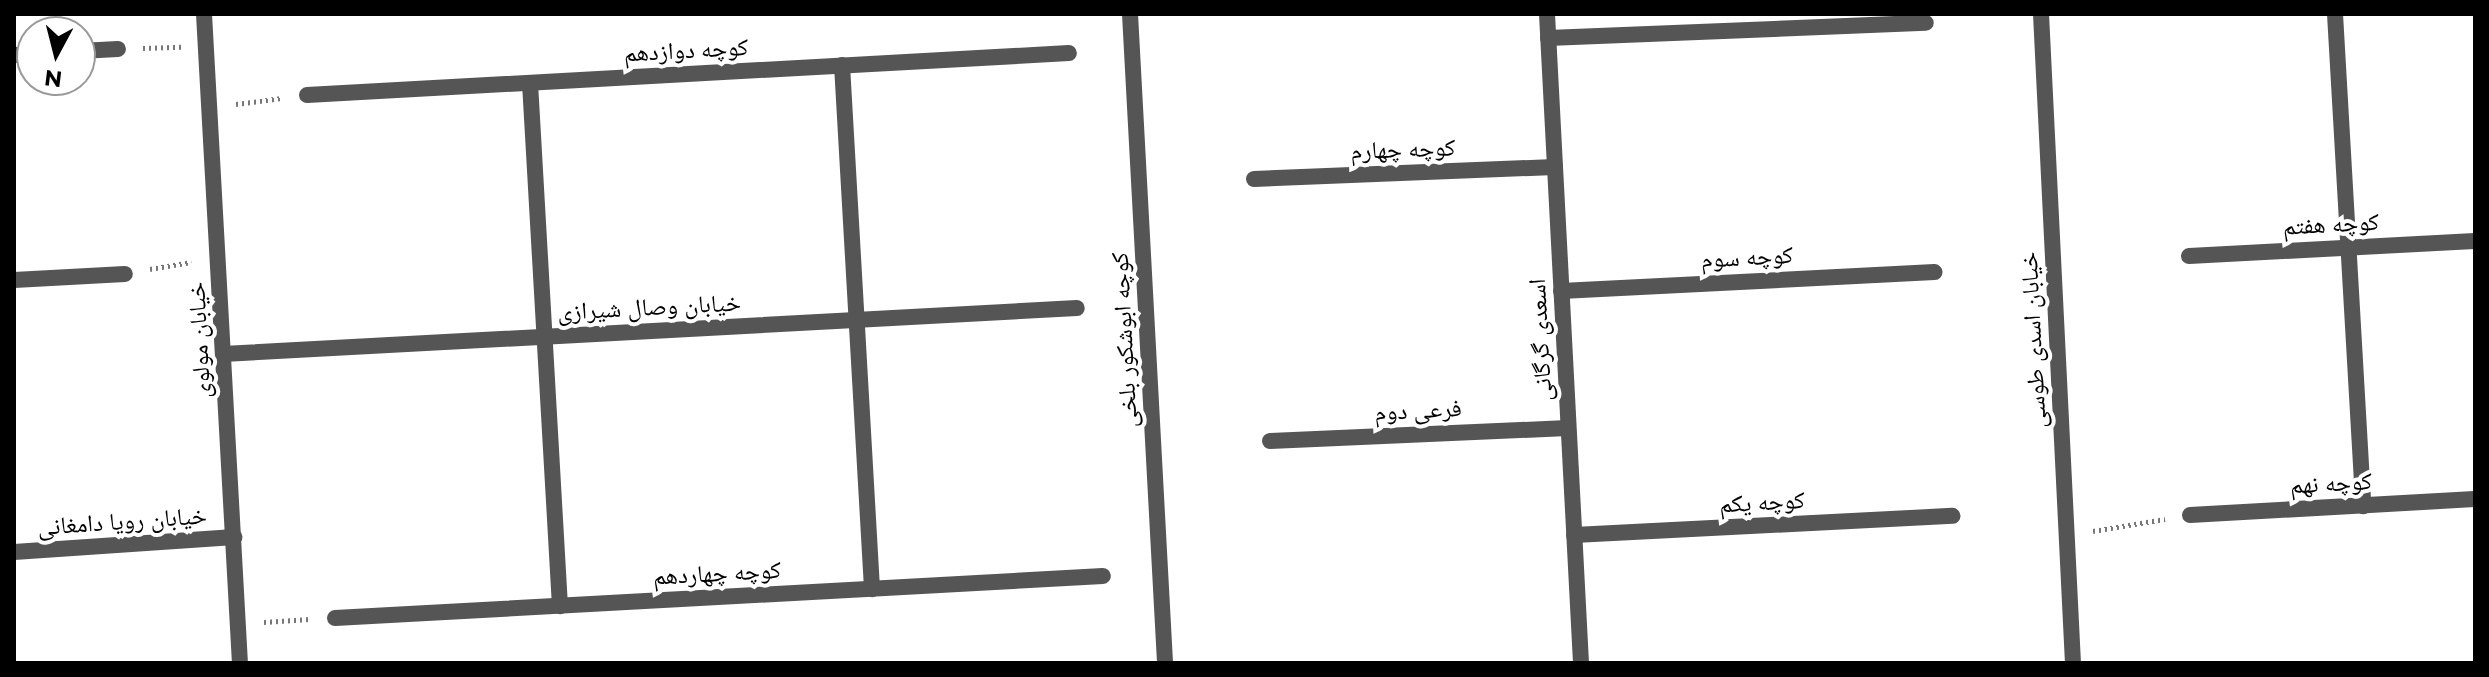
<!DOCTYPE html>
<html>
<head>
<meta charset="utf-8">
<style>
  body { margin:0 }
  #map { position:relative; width:2489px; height:677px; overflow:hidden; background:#fff; font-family:Montserrat,"Noto Naskh Arabic",sans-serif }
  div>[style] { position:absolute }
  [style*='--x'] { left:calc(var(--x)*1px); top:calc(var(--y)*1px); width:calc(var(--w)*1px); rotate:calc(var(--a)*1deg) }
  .path>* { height:5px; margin-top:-2.5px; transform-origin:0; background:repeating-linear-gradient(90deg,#777 0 2px,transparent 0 6px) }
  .service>* { height:16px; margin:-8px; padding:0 8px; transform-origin:8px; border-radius:8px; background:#555 }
  .minor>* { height:16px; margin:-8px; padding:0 8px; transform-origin:8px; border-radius:8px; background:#555 }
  span { translate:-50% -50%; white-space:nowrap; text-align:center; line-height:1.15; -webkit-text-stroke:8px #fff; paint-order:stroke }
  .street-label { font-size:24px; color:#000 }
  .frame { position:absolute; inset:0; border:16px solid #000; pointer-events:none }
  .north { position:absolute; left:16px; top:16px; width:80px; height:80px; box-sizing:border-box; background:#fff; border:2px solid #999; border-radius:50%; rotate:187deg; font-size:22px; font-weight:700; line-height:32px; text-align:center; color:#000 }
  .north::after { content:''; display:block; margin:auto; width:28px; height:36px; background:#000; clip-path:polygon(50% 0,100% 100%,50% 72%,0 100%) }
</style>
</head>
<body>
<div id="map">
  <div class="path">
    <i style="--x:143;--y:48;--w:38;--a:-2"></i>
    <i style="--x:236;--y:104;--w:46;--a:-7.4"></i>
    <i style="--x:150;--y:269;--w:42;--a:-9.7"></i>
    <i style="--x:2093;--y:531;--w:73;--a:-9.5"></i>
    <i style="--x:264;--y:622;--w:46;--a:-3.7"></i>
  </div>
  <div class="service">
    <i style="--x:80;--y:51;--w:38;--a:-3"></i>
    <i style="--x:14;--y:55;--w:18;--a:-3"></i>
    <i style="--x:14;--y:280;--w:111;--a:-3.1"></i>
  </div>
  <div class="minor">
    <i style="--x:204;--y:14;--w:650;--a:86.83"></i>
    <i style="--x:1130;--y:14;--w:650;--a:86.91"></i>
    <i style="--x:1547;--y:14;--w:650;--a:87"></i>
    <i style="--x:2041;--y:14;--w:650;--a:87.18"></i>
    <i style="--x:2335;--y:14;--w:493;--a:86.7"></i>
    <i style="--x:1548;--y:38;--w:378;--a:-2.3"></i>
    <i style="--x:842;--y:65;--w:525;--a:86.72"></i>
    <i style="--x:530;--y:83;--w:524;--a:86.72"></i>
    <i style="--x:307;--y:95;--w:763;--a:-3.15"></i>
    <i style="--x:1254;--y:179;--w:301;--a:-2.3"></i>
    <i style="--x:2189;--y:256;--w:286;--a:-3"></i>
    <i style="--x:1561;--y:291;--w:374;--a:-2.9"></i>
    <i style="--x:223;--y:354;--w:855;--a:-3.08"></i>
    <i style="--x:1270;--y:441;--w:298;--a:-2.5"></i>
    <i style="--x:2190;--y:515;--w:285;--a:-3.2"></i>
    <i style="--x:1574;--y:535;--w:379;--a:-2.9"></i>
    <i style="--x:14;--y:552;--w:221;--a:-3.9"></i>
    <i style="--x:335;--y:618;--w:769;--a:-3.13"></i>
  </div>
  <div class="street-label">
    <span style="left:686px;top:50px;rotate:-3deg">کوچه دوازدهم</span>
    <span style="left:1403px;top:149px;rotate:-2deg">کوچه چهارم</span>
    <span style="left:2331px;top:224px;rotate:-3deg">کوچه هفتم</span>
    <span style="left:1747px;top:257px;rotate:-3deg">کوچه سوم</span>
    <span style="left:649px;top:307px;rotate:-3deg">خیابان وصال شیرازی</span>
    <span style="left:199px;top:340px;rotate:-93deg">خیابان مولوی</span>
    <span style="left:1124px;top:340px;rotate:-93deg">کوچه ابوشکور بلخی</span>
    <span style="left:1540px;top:340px;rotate:-93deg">اسعدی گرگانی</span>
    <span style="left:2033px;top:340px;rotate:-93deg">خیابان اسدی طوسی</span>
    <span style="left:1418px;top:410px;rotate:-3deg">فرعی دوم</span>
    <span style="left:2331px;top:483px;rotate:-3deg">کوچه نهم</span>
    <span style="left:1762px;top:502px;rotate:-3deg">کوچه یکم</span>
    <span style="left:122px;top:521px;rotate:-4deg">خیابان رویا دامغانی</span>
    <span style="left:717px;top:573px;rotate:-3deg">کوچه چهاردهم</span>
  </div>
  <div class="frame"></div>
  <div class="north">N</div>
</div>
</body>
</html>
